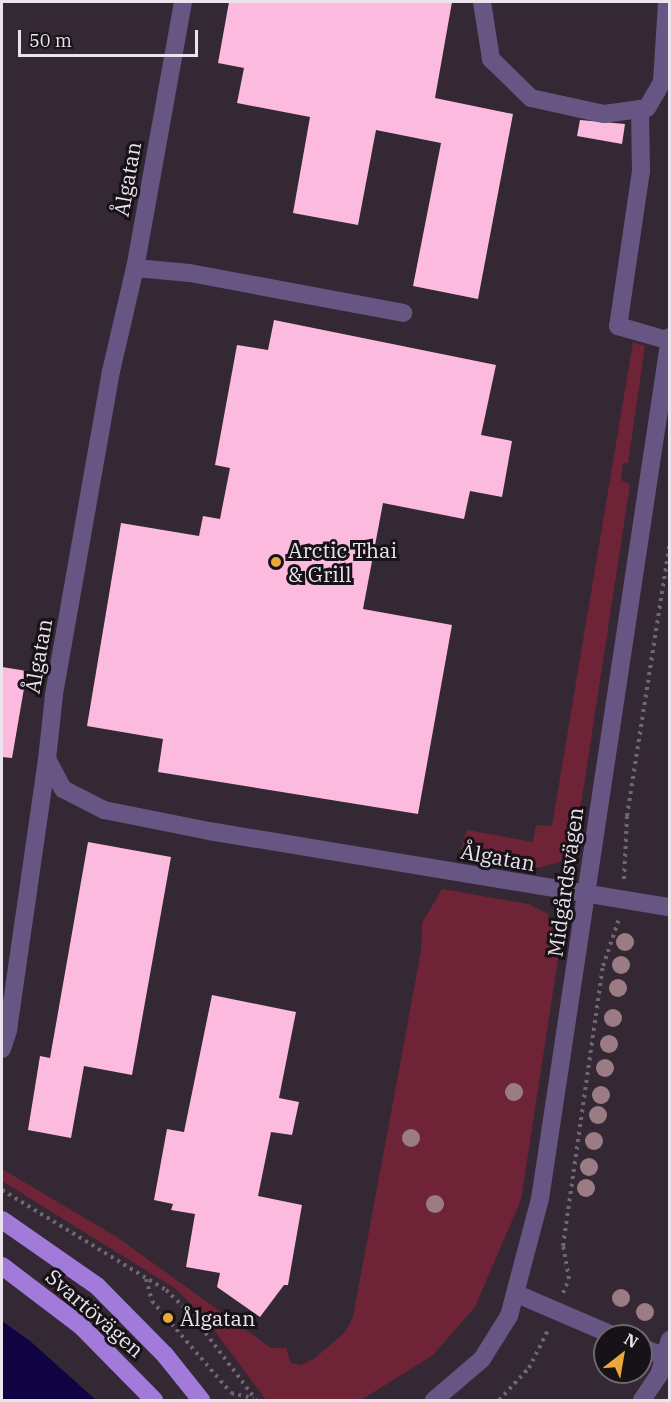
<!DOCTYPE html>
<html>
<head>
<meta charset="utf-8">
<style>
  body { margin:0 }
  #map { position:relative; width:671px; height:1402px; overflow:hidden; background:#332833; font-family:"IBM Plex Serif",serif }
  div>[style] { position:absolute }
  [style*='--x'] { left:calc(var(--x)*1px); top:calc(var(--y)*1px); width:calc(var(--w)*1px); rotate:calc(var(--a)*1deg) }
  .green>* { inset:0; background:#6e2336 }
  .water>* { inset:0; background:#0f0342 }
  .building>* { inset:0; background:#fcbbde }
  .path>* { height:4px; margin-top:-2px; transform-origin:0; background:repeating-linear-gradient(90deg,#706670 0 3px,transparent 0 7.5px) }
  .minor>* { height:18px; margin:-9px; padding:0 9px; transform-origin:9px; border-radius:9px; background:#675583 }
  .major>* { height:18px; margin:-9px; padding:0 9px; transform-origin:9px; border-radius:9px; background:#a17ada }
  .trees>* { width:18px; height:18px; margin:-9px; border-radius:50%; background:#9b7c85 }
  .dots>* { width:16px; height:16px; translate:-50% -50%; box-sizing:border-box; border:3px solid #171218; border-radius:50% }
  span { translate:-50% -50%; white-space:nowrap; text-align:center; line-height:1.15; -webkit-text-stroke:6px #171218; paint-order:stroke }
  .street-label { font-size:21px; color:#ebe4ec }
  .poi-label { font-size:21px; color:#ebe4ec }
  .left { translate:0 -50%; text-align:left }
  .frame { position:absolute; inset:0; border:3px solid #ebe4ec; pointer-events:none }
  .north { position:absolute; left:593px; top:1324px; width:60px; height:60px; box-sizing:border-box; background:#171218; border:2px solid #6c666d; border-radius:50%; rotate:31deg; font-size:16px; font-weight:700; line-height:24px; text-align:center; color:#ebe4ec }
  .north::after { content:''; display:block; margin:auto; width:21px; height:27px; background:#eda83b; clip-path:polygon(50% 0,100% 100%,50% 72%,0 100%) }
  .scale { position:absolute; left:18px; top:30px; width:180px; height:27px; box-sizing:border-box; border:3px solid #ebe4ec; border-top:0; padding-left:8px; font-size:18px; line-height:21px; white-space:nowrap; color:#ebe4ec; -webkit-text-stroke:4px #171218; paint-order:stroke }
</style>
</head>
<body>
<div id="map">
  <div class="green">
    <i style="clip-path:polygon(633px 342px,645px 346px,628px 463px,623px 463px,621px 480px,630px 485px,575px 844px,560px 862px,538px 868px,471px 858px,461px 849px,467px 830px,533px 842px,536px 825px,552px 826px)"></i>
    <i style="clip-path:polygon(442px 889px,529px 904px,548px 914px,557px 931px,559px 953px,521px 1200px,475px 1307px,432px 1356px,361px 1400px,266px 1400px,204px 1317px,176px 1289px,2px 1181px,2px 1169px,117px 1237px,271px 1348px,286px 1348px,291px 1363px,301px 1365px,315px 1358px,345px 1332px,353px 1317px,421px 951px,422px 923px)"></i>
  </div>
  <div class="water">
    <i style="clip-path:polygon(2px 1321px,30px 1341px,96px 1400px,2px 1400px)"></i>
  </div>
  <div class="building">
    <i style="clip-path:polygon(229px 2px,452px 2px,435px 98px,513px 114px,478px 299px,413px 286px,441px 143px,376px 130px,358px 225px,293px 213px,310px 117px,237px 103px,244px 68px,218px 63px)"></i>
    <i style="clip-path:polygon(580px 120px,625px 124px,622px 144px,577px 136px)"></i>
    <i style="clip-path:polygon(274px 320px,496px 365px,481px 435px,512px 441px,502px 497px,470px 491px,464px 519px,383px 503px,363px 609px,452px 625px,418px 814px,158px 772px,163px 739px,87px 726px,121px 523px,199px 536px,203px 516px,220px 519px,230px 468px,215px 465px,237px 345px,268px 350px)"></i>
    <i style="clip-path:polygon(2px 667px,27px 671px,12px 758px,2px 757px)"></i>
    <i style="clip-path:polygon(88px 842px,171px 857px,132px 1075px,84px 1066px,71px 1138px,28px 1130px,40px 1056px,50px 1058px)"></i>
    <i style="clip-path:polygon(212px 995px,296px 1012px,279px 1098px,299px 1102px,292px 1135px,271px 1132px,258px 1196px,302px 1205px,288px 1285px,284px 1285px,260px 1317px,217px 1287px,220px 1273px,186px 1267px,195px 1214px,171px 1210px,173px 1204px,154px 1200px,167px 1129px,184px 1132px)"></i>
  </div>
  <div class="path">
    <i style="--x:624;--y:879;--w:63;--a:-87.3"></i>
    <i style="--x:627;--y:816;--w:278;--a:-81.1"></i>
    <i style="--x:2;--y:1190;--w:192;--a:31.4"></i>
    <i style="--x:166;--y:1290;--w:36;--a:44"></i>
    <i style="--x:192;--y:1315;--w:106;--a:53"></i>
    <i style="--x:146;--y:1279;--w:23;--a:75"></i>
    <i style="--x:152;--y:1301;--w:121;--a:49.3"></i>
    <i style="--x:231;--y:1393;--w:23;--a:13"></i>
    <i style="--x:563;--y:1293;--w:15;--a:-67"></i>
    <i style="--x:569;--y:1279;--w:34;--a:-100"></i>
    <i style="--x:563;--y:1246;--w:283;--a:-81.9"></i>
    <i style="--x:603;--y:966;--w:50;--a:-71.2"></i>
    <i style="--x:499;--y:1400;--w:44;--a:-46.8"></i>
    <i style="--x:529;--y:1368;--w:45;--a:-63.4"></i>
  </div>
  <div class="minor">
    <i style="--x:183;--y:2;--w:270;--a:100.2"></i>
    <i style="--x:135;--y:268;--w:106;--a:103.1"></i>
    <i style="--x:111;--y:371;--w:329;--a:100"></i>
    <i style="--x:54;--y:695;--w:64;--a:96.2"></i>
    <i style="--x:47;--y:759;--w:34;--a:62"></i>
    <i style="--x:63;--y:789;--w:46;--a:27.1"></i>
    <i style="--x:104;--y:810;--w:107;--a:11.3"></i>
    <i style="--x:209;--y:831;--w:467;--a:9.4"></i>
    <i style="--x:482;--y:2;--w:58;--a:81"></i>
    <i style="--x:491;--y:59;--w:56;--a:44.3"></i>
    <i style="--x:531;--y:98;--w:75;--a:12.4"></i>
    <i style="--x:604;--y:114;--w:43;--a:-7.9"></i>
    <i style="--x:647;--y:108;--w:30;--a:-60"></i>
    <i style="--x:662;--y:82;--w:80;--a:-86.4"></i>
    <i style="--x:640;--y:109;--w:62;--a:89.1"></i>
    <i style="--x:641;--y:171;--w:157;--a:98.4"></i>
    <i style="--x:618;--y:326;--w:54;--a:16.1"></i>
    <i style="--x:135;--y:268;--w:55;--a:5.2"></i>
    <i style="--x:190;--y:273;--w:217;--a:10.6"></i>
    <i style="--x:2;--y:1049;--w:20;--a:-72"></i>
    <i style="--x:8;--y:1030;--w:274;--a:-81.8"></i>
    <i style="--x:517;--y:1294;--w:107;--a:23.2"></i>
    <i style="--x:641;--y:1347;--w:31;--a:22"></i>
    <i style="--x:434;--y:1400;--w:63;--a:-40.5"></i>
    <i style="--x:482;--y:1359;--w:51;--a:-57.9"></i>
    <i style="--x:509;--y:1316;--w:121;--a:-75.2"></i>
    <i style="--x:540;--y:1199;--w:872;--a:-81.42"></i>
    <i style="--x:642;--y:1400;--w:30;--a:-56"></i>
    <i style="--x:659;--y:1375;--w:37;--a:-73"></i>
  </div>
  <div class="major">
    <i style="--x:2;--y:1220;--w:116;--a:34.8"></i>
    <i style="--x:97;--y:1286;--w:97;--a:45.4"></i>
    <i style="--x:165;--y:1355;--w:58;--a:51.3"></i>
    <i style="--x:2;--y:1266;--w:99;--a:37.2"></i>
    <i style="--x:81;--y:1326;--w:104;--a:45.4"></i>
  </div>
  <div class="trees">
    <i style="left:625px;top:942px"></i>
    <i style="left:621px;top:965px"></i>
    <i style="left:618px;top:988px"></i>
    <i style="left:613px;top:1018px"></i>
    <i style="left:609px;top:1044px"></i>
    <i style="left:605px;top:1068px"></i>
    <i style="left:514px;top:1092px"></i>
    <i style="left:601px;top:1095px"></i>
    <i style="left:598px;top:1115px"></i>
    <i style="left:411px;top:1138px"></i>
    <i style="left:594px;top:1141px"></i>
    <i style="left:589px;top:1167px"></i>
    <i style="left:586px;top:1188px"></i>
    <i style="left:435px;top:1204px"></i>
    <i style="left:621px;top:1298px"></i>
    <i style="left:645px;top:1312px"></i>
  </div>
  <div class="dots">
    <i style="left:276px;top:562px;background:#eda83b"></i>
    <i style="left:168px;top:1318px;background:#eda83b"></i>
  </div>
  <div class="street-label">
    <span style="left:127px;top:179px;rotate:-80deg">Ålgatan</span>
    <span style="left:38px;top:656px;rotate:-80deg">Ålgatan</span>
    <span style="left:498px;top:857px;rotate:10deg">Ålgatan</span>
    <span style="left:565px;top:882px;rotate:-82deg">Midgårdsvägen</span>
    <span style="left:95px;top:1313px;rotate:41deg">Svartövägen</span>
  </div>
  <div class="poi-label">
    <span class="left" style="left:288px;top:562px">Arctic Thai<br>&amp; Grill</span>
    <span class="left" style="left:180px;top:1318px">Ålgatan</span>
  </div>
  <div class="frame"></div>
  <div class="north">N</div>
  <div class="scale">50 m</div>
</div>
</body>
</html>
